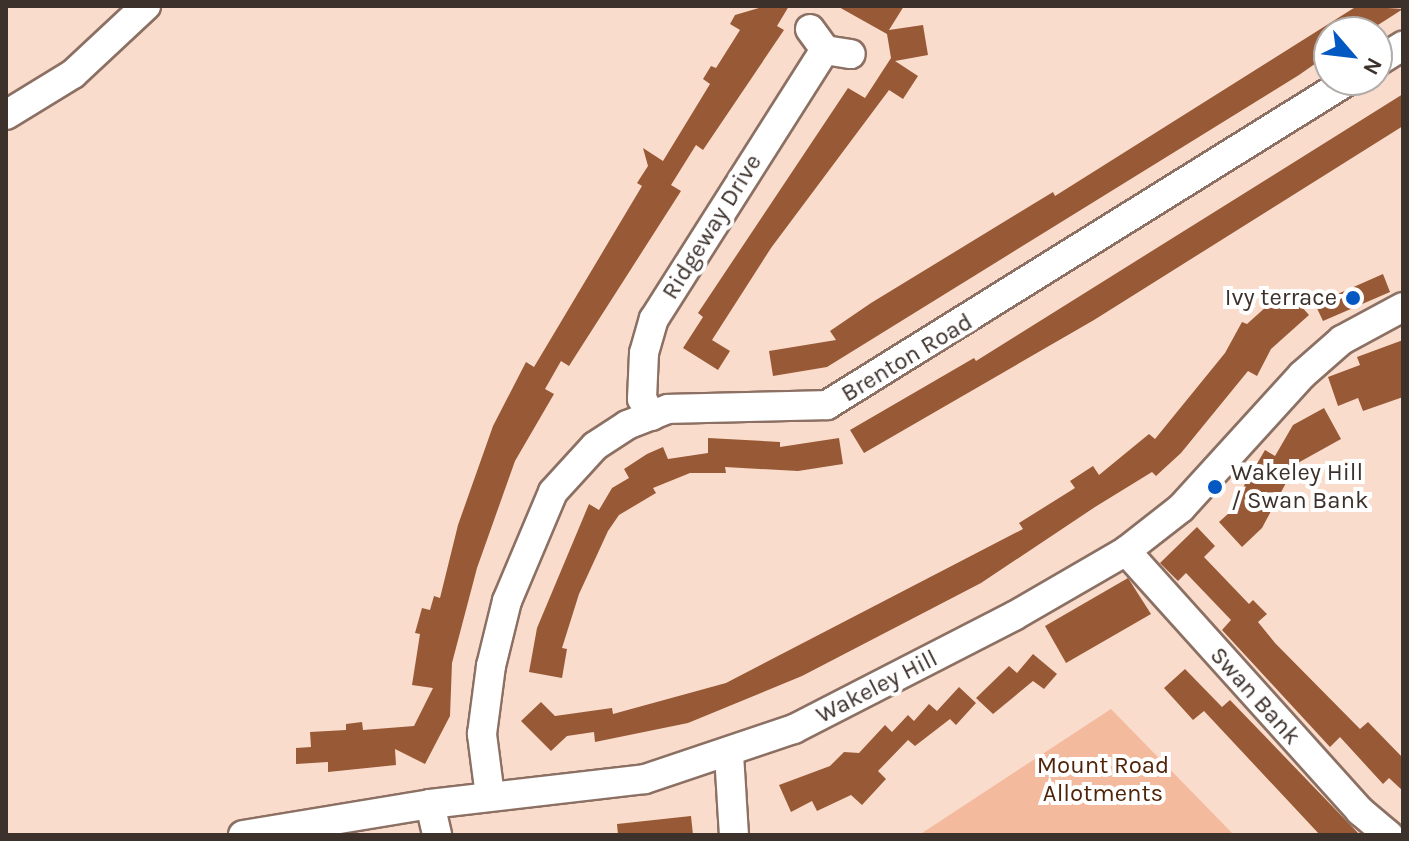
<!DOCTYPE html>
<html>
<head>
<meta charset="utf-8">
<style>
  body { margin:0 }
  #map { position:relative; width:1409px; height:841px; overflow:hidden; background:#fadccc; font-family:Karla,sans-serif }
  div>[style] { position:absolute }
  [style*='--x'] { left:calc(var(--x)*1px); top:calc(var(--y)*1px); width:calc(var(--w)*1px); rotate:calc(var(--a)*1deg) }
  .green>* { inset:0; background:#f4ba9d }
  .building>* { inset:0; background:#985936 }
  .roads { filter:drop-shadow(2px 0 #8b7063) drop-shadow(-2px 0 #8b7063) drop-shadow(0 2px #8b7063) drop-shadow(0 -2px #8b7063) }
  .minor>* { height:28px; margin:-14px; padding:0 14px; transform-origin:14px; border-radius:14px; background:#fff }
  .dots>* { width:22px; height:22px; translate:-50% -50%; box-sizing:border-box; border:4px solid #fff; border-radius:50% }
  span { translate:-50% -50%; white-space:nowrap; text-align:center; line-height:1.15; -webkit-text-stroke:8px #fff; paint-order:stroke }
  .street-label { font-size:24px; color:#3d312b }
  .poi-label { font-size:24px; color:#3d312b }
  .right { translate:-100% -50%; text-align:right }
  .left { translate:0 -50%; text-align:left }
  .park-label { font-size:24px; color:#502408 }
  .frame { position:absolute; inset:0; border:8px solid #3d312b; pointer-events:none }
  .north { position:absolute; left:1313px; top:16px; width:80px; height:80px; box-sizing:border-box; background:#fff; border:2px solid #b1adaa; border-radius:50%; rotate:118deg; font-size:22px; font-weight:700; line-height:32px; text-align:center; color:#3d312b }
  .north::after { content:''; display:block; margin:auto; width:28px; height:36px; background:#0458c2; clip-path:polygon(50% 0,100% 100%,50% 72%,0 100%) }
</style>
</head>
<body>
<div id="map">
  <div class="green">
    <i style="clip-path:polygon(1111px 709px,1234px 835px,919px 835px)"></i>
  </div>
  <div class="building">
    <i style="clip-path:polygon(766px 6px,789px 6px,777px 26px,784px 30px,703px 150px,696px 145px,671px 185px,681px 191px,569px 366px,561px 361px,545px 389px,554px 394px,515px 461px,477px 568px,452px 663px,450px 716px,425px 764px,395px 749px,396px 765px,328px 772px,328px 762px,296px 764px,296px 748px,311px 747px,310px 732px,346px 730px,346px 724px,362px 722px,363px 730px,414px 726px,433px 688px,412px 685px,420px 634px,415px 633px,422px 608px,430px 610px,434px 596px,440px 598px,458px 525px,493px 426px,526px 362px,534px 367px,642px 186px,637px 183px,648px 166px,643px 148px,663px 161px,710px 84px,703px 79px,711px 66px,716px 68px,740px 30px,730px 24px,735px 15px)"></i>
    <i style="clip-path:polygon(837px 6px,904px 6px,889px 30px,923px 25px,928px 55px,895px 61px,918px 76px,903px 99px,889px 90px,771px 248px,712px 340px,730px 351px,718px 370px,683px 348px,703px 317px,698px 313px,848px 88px,865px 98px,891px 58px,887px 34px)"></i>
    <i style="clip-path:polygon(1357px 6px,1403px 9px,1367px 32px,1329px 32px,1329px 54px,1299px 75px,827px 367px,773px 376px,769px 351px,836px 340px,830px 331px,871px 303px,1053px 192px,1055px 196px)"></i>
    <i style="clip-path:polygon(1403px 94px,1403px 126px,1094px 320px,864px 453px,850px 430px,974px 358px,976px 361px)"></i>
    <i style="clip-path:polygon(1383px 274px,1390px 292px,1323px 321px,1315px 304px)"></i>
    <i style="clip-path:polygon(1286px 289px,1309px 315px,1271px 349px,1257px 376px,1248px 371px,1181px 453px,1156px 476px,1152px 472px,1095px 507px,981px 583px,802px 676px,688px 723px,595px 742px,594px 732px,567px 736px,551px 751px,521px 721px,541px 702px,555px 716px,612px 708px,613px 714px,726px 683px,1023px 529px,1019px 523px,1075px 488px,1070px 481px,1093px 466px,1099px 475px,1149px 434px,1155px 439px,1225px 353px,1242px 322px,1247px 324px)"></i>
    <i style="clip-path:polygon(1403px 340px,1403px 397px,1363px 411px,1358px 398px,1338px 406px,1328px 377px,1360px 365px,1357px 357px)"></i>
    <i style="clip-path:polygon(1324px 408px,1341px 439px,1296px 464px,1262px 528px,1242px 547px,1219px 522px,1239px 504px,1235px 501px,1265px 450px,1275px 456px,1293px 425px)"></i>
    <i style="clip-path:polygon(708px 438px,780px 442px,780px 447px,839px 438px,843px 464px,798px 471px,725px 467px,726px 473px,690px 473px,653px 488px,656px 493px,619px 515px,608px 531px,579px 594px,562px 648px,567px 649px,562px 678px,529px 672px,537px 628px,589px 504px,599px 510px,612px 488px,629px 478px,624px 469px,647px 454px,663px 447px,668px 459px,708px 453px)"></i>
    <i style="clip-path:polygon(1197px 527px,1215px 546px,1204px 557px,1249px 604px,1253px 600px,1267px 614px,1258px 622px,1275px 643px,1360px 729px,1368px 722px,1403px 758px,1403px 791px,1389px 778px,1383px 784px,1340px 737px,1330px 747px,1222px 630px,1231px 620px,1186px 573px,1178px 581px,1160px 563px)"></i>
    <i style="clip-path:polygon(1128px 578px,1151px 614px,1066px 663px,1045px 626px)"></i>
    <i style="clip-path:polygon(1033px 654px,1057px 674px,1044px 689px,1033px 681px,993px 714px,976px 698px,1009px 666px,1017px 673px)"></i>
    <i style="clip-path:polygon(1185px 669px,1222px 707px,1230px 700px,1360px 835px,1320px 835px,1204px 711px,1193px 720px,1164px 688px)"></i>
    <i style="clip-path:polygon(959px 687px,976px 703px,956px 725px,950px 719px,915px 746px,908px 740px,878px 771px,886px 779px,862px 805px,851px 795px,817px 811px,812px 801px,791px 812px,779px 785px,830px 766px,844px 752px,859px 753px,885px 725px,892px 732px,908px 715px,914px 721px,929px 704px,937px 711px)"></i>
    <i style="clip-path:polygon(691px 816px,693px 835px,618px 835px,617px 824px)"></i>
  </div>
  <div class="roads">
    <div class="minor">
      <i style="--x:810;--y:29;--w:26;--a:54"></i>
      <i style="--x:825;--y:50;--w:26;--a:9"></i>
      <i style="--x:1377;--y:62;--w:31;--a:-32"></i>
      <i style="--x:6;--y:115;--w:79;--a:-31.5"></i>
      <i style="--x:73;--y:74;--w:100;--a:-43"></i>
      <i style="--x:652;--y:416;--w:20;--a:-120"></i>
      <i style="--x:642;--y:399;--w:46;--a:-87.5"></i>
      <i style="--x:644;--y:353;--w:35;--a:-74"></i>
      <i style="--x:654;--y:319;--w:319;--a:-57.6"></i>
      <i style="--x:1126;--y:551;--w:350;--a:48"></i>
      <i style="--x:1360;--y:811;--w:38;--a:40"></i>
      <i style="--x:729;--y:754;--w:81;--a:86.5"></i>
      <i style="--x:490;--y:796;--w:63;--a:-97.4"></i>
      <i style="--x:482;--y:734;--w:69;--a:-82.5"></i>
      <i style="--x:491;--y:666;--w:67;--a:-76.2"></i>
      <i style="--x:507;--y:601;--w:118;--a:-67.1"></i>
      <i style="--x:553;--y:492;--w:62;--a:-47.6"></i>
      <i style="--x:595;--y:446;--w:38;--a:-33"></i>
      <i style="--x:627;--y:425;--w:44;--a:-21.3"></i>
      <i style="--x:668;--y:409;--w:159;--a:-1.4"></i>
      <i style="--x:827;--y:405;--w:615;--a:-31.91"></i>
      <i style="--x:430;--y:804;--w:32;--a:77"></i>
      <i style="--x:243;--y:835;--w:190;--a:-9.4"></i>
      <i style="--x:430;--y:804;--w:216;--a:-6.6"></i>
      <i style="--x:645;--y:779;--w:157;--a:-18.6"></i>
      <i style="--x:794;--y:729;--w:247;--a:-27.2"></i>
      <i style="--x:1014;--y:616;--w:129;--a:-30.1"></i>
      <i style="--x:1126;--y:551;--w:70;--a:-38"></i>
      <i style="--x:1181;--y:508;--w:180;--a:-47.7"></i>
      <i style="--x:1302;--y:375;--w:53;--a:-41.2"></i>
      <i style="--x:1342;--y:340;--w:69;--a:-28.4"></i>
    </div>
  </div>
  <div class="dots">
    <i style="left:1353px;top:298px;background:#0458c2"></i>
    <i style="left:1215px;top:487px;background:#0458c2"></i>
  </div>
  <div class="street-label">
    <span style="left:712px;top:227px;rotate:-58deg">Ridgeway Drive</span>
    <span style="left:907px;top:358px;rotate:-31deg">Brenton Road</span>
    <span style="left:877px;top:687px;rotate:-27deg">Wakeley Hill</span>
    <span style="left:1255px;top:696px;rotate:48deg">Swan Bank</span>
  </div>
  <div class="poi-label">
    <span class="right" style="left:1337px;top:298px">Ivy terrace</span>
    <span class="left" style="left:1231px;top:487px">Wakeley Hill<br>/ Swan Bank</span>
  </div>
  <div class="park-label">
    <span style="left:1103px;top:780px">Mount Road<br>Allotments</span>
  </div>
  <div class="frame"></div>
  <div class="north">N</div>
</div>
</body>
</html>
